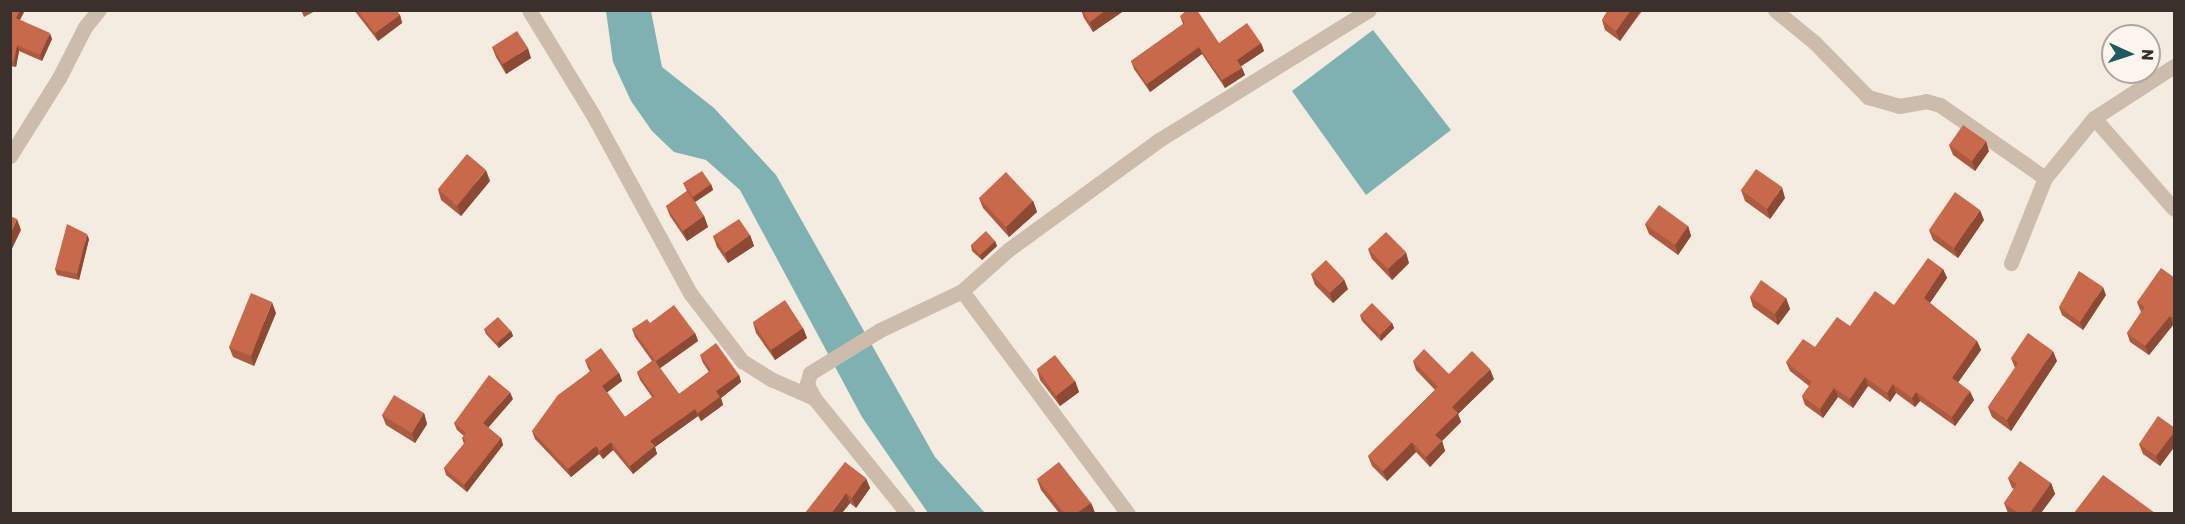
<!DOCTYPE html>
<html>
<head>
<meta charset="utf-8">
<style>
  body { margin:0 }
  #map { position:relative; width:2185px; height:524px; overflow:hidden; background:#f4ebe1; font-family:Rubik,sans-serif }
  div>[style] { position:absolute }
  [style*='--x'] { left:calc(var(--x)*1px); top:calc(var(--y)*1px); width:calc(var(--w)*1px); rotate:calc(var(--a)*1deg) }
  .water>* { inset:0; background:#7fb0b2 }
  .street>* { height:15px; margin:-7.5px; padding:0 7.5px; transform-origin:7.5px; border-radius:7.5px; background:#cdbbac }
  .wall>* { inset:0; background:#ac5a40 }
  .shaded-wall>* { inset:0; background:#8c4a34 }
  .building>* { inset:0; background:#c8694b }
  span { translate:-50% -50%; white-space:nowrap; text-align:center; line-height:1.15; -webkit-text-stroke:4.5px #fbf5ee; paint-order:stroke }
  .frame { position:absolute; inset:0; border:12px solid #3b302b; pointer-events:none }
  .north { position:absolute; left:2101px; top:24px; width:60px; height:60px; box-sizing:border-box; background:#fbf5ee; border:2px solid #aea6a0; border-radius:50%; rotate:93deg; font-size:16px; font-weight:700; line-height:24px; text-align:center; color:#3b302b }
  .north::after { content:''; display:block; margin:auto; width:21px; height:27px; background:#1f5a5e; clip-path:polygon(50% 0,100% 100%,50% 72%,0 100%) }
</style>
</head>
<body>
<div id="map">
  <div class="water">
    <i style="clip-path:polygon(606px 11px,651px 11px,662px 67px,714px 108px,776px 175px,935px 457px,985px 513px,928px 513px,862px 417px,740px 190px,706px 160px,674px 152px,652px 131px,631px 101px,613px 62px)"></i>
    <i style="clip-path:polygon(1373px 30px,1451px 130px,1366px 195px,1292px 91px)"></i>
  </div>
  <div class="street">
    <i style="--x:529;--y:10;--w:123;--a:58.6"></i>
    <i style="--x:593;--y:115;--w:203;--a:61.4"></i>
    <i style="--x:690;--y:293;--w:86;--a:52.6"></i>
    <i style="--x:742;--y:361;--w:36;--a:32"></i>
    <i style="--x:773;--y:380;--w:45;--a:23.7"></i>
    <i style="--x:1775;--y:10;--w:52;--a:39.5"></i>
    <i style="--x:1815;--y:43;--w:76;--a:45.5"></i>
    <i style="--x:1868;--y:97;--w:32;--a:16"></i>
    <i style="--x:1899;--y:106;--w:27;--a:-10"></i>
    <i style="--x:1926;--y:101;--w:15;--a:16"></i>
    <i style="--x:1940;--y:105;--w:128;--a:34.8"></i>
    <i style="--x:2045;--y:178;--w:77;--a:-50.8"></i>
    <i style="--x:2094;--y:118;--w:95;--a:-33"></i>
    <i style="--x:2094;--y:118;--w:121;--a:48.7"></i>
    <i style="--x:10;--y:156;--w:92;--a:-57.9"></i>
    <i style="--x:59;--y:78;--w:57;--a:-63"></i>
    <i style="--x:85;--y:27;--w:22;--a:-51"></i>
    <i style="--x:2011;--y:263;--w:92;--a:-68.2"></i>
    <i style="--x:962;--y:291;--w:278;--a:53.3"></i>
    <i style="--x:908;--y:514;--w:149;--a:-129"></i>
    <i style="--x:814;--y:398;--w:16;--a:-117"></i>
    <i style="--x:807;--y:384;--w:11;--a:-75"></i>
    <i style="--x:810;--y:373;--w:82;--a:-31.6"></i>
    <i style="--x:880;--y:330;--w:91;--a:-25.4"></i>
    <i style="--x:962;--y:291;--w:62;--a:-41.7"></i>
    <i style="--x:1008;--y:250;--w:187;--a:-36.1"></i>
    <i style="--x:1159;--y:140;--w:247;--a:-31.8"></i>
  </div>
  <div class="wall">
    <i style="clip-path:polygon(10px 10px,25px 10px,20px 20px,52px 39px,42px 61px,19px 51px,16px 67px,10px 66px)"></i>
    <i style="clip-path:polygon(301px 10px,317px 10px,304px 17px)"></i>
    <i style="clip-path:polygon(354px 10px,396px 10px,400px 15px,402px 23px,378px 41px)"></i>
    <i style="clip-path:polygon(1081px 10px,1125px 10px,1093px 32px,1084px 18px)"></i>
    <i style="clip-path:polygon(1608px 10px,1641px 10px,1642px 11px,1620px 41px,1605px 30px,1602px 20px)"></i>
    <i style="clip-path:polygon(1180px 16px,1219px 43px,1261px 43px,1264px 51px,1241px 66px,1245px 75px,1225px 88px,1202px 54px,1150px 92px,1134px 69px,1131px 61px,1183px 24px)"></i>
    <i style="clip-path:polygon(492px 47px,531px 58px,506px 74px,496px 57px)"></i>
    <i style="clip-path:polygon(1949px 145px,1989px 151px,1975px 171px,1953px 155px)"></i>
    <i style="clip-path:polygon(490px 181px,461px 216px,441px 200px,438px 189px)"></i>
    <i style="clip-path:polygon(683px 183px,711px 184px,713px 190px,695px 202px,704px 216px,708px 227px,687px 241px,670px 216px,666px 206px,687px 191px)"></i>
    <i style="clip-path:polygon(1741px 190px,1785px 198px,1770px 219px,1745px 201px)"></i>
    <i style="clip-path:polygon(979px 198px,1033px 201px,1037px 212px,1009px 237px,983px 208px)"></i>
    <i style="clip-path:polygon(1984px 220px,1958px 258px,1933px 240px,1929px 230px)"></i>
    <i style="clip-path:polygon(1645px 224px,1688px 226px,1691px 236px,1678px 255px,1649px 234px)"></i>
    <i style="clip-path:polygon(750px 235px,754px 246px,728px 263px,717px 247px,713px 236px)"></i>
    <i style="clip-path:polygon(89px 239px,79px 280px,57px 275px,55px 269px)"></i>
    <i style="clip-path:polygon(995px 241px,997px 246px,982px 260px,972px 251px,971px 245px)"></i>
    <i style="clip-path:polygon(1368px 249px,1409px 263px,1392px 280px,1372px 259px)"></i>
    <i style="clip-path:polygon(1943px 269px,1947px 278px,1930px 303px,1977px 341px,1981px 350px,1958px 382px,1974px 400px,1955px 426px,1920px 401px,1915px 407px,1896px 393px,1890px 402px,1868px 386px,1853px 408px,1838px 397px,1823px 418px,1805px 405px,1802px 396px,1809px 386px,1790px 371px,1786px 362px,1815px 347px,1850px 326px,1894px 305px)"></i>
    <i style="clip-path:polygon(1311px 274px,1348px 289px,1333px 303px,1315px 285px)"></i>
    <i style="clip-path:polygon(2175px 278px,2175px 326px,2173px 325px,2149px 355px,2130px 342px,2127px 333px,2141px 312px,2137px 302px)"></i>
    <i style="clip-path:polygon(2106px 295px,2083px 330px,2062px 315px,2059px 307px)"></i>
    <i style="clip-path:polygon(1750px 297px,1786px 298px,1790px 309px,1778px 325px,1753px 307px)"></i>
    <i style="clip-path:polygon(276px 313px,254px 366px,233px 357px,229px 347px)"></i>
    <i style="clip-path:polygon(1360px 315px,1392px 323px,1394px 328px,1381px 341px,1362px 321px)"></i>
    <i style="clip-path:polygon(753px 322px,803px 328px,807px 338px,775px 360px,756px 333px)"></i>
    <i style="clip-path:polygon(650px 323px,695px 333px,698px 341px,660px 368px,679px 394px,709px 372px,703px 363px,700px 355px,739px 375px,741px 382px,721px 398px,723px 405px,701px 421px,698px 416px,655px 447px,657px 454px,633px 474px,613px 450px,603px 459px,599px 454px,571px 477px,535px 439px,532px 431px,590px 371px,588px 368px,585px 360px,619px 373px,622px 381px,607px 392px,625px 417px,652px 397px,640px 380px,637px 372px,652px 361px,635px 337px,632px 329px)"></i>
    <i style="clip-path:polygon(484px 329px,511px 331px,513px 336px,499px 348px,486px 334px)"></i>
    <i style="clip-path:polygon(2011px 358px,2057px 361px,2011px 431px,1992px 417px,1988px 407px,2015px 368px)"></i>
    <i style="clip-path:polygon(1413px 361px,1449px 374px,1494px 379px,1458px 414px,1461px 422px,1442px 441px,1445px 451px,1430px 467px,1416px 452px,1387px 481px,1372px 466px,1368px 456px,1435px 390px,1416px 370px)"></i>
    <i style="clip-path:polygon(1037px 369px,1075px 381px,1079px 392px,1060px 406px,1040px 380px)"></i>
    <i style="clip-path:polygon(513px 399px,488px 428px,501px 438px,503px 445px,467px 492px,446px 475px,444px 468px,464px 444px,462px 438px,464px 436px,457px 430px,454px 423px)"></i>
    <i style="clip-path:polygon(424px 413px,427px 424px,415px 443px,386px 425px,382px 415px)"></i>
    <i style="clip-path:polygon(2175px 428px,2175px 446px,2160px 466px,2143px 454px,2139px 444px)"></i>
    <i style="clip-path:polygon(845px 462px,870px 488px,856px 508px,850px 503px,842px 513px)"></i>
    <i style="clip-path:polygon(2008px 478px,2051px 483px,2055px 494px,2041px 513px,2008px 513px,2004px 503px,2014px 489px,2012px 488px)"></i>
    <i style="clip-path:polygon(1037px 479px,1091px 503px,1095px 513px,1059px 513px,1041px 490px)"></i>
  </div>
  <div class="shaded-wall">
    <i style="clip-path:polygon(20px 10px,25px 10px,18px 23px,16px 18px)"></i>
    <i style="clip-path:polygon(1106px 10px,1125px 10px,1093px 32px,1090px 22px)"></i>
    <i style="clip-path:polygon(1631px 10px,1641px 10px,1620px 41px,1616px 31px)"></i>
    <i style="clip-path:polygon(400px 15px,402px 23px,378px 41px,375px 33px)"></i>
    <i style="clip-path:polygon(50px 33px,52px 39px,42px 61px,40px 55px)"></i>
    <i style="clip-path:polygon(1261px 43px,1264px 51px,1240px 67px,1237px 60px)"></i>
    <i style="clip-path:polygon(17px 45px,19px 51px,16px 67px,14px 61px)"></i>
    <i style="clip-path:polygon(1199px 47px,1202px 54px,1150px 92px,1147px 84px)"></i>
    <i style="clip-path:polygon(528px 48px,531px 58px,506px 74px,503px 64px)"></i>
    <i style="clip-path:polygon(1242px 68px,1245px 75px,1225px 88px,1222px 80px)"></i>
    <i style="clip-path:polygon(1986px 141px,1989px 151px,1975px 171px,1972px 161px)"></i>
    <i style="clip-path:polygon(486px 170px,490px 181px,461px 216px,457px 206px)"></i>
    <i style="clip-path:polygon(711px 184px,713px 190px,695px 202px,693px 197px)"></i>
    <i style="clip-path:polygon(1782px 187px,1785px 198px,1770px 219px,1767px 209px)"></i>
    <i style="clip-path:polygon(1033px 201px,1037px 212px,1009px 237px,1006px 227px)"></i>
    <i style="clip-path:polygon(1980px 210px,1984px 220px,1958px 258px,1954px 248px)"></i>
    <i style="clip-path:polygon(704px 216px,708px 227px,687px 241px,683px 231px)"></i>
    <i style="clip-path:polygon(17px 219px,21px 230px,10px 253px,10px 234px)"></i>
    <i style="clip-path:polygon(1688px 226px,1691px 236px,1678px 255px,1675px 245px)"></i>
    <i style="clip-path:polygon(87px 234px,89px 239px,79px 280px,77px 274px)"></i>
    <i style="clip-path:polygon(750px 235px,754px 246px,728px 263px,725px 253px)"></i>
    <i style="clip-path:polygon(995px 241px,997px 246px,982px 260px,980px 255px)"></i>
    <i style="clip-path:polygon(1406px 252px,1409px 263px,1392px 280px,1388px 269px)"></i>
    <i style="clip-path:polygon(1943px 269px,1947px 278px,1927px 307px,1924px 298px)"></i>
    <i style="clip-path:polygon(1344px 279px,1348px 289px,1333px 303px,1330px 293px)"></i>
    <i style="clip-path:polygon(2103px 287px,2106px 295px,2083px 330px,2080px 322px)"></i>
    <i style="clip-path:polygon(1786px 298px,1790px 309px,1778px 325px,1775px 314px)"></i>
    <i style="clip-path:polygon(272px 302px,276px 313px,254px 366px,251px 356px)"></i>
    <i style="clip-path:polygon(2170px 316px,2173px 325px,2149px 355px,2145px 346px)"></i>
    <i style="clip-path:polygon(1392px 323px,1394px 328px,1381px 341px,1380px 335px)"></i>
    <i style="clip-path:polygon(803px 328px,807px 338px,775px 360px,771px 350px)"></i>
    <i style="clip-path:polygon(511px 331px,513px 336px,499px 348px,497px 343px)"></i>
    <i style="clip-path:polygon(695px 333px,698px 341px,659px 369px,656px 361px)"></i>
    <i style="clip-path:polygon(1977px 341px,1981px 350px,1955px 387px,1952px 378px)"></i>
    <i style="clip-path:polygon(2053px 351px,2057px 361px,2011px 431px,2007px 420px)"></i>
    <i style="clip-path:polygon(1490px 369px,1494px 379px,1458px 414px,1461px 422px,1439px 444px,1435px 435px,1452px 407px)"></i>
    <i style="clip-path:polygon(619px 373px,622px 381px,605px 394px,602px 386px)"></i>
    <i style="clip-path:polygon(739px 375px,741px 382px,721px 398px,723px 405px,701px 421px,698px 413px,716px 391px)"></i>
    <i style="clip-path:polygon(1865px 377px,1868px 386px,1853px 408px,1850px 399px)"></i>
    <i style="clip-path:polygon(1075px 381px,1079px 392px,1060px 406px,1056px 396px)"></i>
    <i style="clip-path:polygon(1893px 384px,1896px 393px,1890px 402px,1887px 393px)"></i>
    <i style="clip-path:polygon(1834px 388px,1838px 397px,1823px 418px,1820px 409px)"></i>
    <i style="clip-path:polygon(1970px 391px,1974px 400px,1955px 426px,1952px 417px)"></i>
    <i style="clip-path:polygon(510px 392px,513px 399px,486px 430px,483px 423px)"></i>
    <i style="clip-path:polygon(1916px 392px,1920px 401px,1915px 407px,1912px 398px)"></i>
    <i style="clip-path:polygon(695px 409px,698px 416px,655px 447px,657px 454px,633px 474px,630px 466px,650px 441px)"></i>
    <i style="clip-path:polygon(424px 413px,427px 424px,415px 443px,412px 433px)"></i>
    <i style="clip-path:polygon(2175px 431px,2175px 446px,2160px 466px,2156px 456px)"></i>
    <i style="clip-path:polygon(501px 438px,503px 445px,467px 492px,464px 485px)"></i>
    <i style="clip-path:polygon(1442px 441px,1445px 451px,1430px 467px,1426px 457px)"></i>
    <i style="clip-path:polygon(611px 442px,613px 450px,603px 459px,600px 451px)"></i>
    <i style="clip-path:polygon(1412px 442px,1416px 452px,1387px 481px,1383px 471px)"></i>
    <i style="clip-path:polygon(596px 446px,599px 454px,571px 477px,568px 469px)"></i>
    <i style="clip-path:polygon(866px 478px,870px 488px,856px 508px,852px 498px)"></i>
    <i style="clip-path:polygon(2051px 483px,2055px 494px,2041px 513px,2030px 513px)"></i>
    <i style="clip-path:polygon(846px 493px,850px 503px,842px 513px,831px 513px)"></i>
    <i style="clip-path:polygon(1091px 503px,1095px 513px,1077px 513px)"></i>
  </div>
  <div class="building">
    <i style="clip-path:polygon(10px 10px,20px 10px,16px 18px,50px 33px,40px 55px,17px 45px,14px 61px,10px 61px)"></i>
    <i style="clip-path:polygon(357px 10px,396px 10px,400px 15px,375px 33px)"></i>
    <i style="clip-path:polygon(1082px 10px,1106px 10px,1090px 22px)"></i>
    <i style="clip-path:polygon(1187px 10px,1197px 10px,1219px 43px,1247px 23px,1261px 43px,1237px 60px,1242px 68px,1222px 80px,1199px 47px,1147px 84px,1131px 61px,1185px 23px,1180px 16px)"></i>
    <i style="clip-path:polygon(1608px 10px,1631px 10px,1616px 31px,1602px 20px)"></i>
    <i style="clip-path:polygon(517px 31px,528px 48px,503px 64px,492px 47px)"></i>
    <i style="clip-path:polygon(1963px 125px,1986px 141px,1972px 161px,1949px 145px)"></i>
    <i style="clip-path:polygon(467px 154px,486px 170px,457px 206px,438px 189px)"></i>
    <i style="clip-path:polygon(1756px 169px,1782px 187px,1767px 209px,1741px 190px)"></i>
    <i style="clip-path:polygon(702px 171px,711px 184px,693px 197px,683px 183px)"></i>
    <i style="clip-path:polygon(1006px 172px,1033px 201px,1006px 227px,979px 198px)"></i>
    <i style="clip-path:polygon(687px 191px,704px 216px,683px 231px,666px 206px)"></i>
    <i style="clip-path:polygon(1955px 192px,1980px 210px,1954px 248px,1929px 230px)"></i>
    <i style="clip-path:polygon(1659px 205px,1688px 226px,1675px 245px,1645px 224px)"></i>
    <i style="clip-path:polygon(10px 216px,17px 219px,10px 234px)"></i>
    <i style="clip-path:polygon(739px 219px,750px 235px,725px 253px,713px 236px)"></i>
    <i style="clip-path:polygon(67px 224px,87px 234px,77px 274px,55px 269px)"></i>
    <i style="clip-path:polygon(986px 231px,995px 241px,980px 255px,971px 245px)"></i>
    <i style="clip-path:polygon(1386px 232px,1406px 252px,1388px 269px,1368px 249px)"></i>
    <i style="clip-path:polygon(1928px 258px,1943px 269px,1924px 298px,1977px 341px,1952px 378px,1970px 391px,1952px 417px,1916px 392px,1912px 398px,1893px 384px,1887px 393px,1865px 377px,1850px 399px,1834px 388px,1820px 409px,1802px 396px,1812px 382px,1786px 362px,1803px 339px,1815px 347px,1837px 317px,1850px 326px,1875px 291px,1894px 305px)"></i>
    <i style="clip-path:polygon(1326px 260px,1344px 279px,1330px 293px,1311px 274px)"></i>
    <i style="clip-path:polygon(2161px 268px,2175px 278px,2175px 319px,2170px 316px,2145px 346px,2127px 333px,2145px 307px,2137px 302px)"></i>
    <i style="clip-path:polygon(2079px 271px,2103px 287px,2080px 322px,2059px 307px)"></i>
    <i style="clip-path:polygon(1761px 280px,1786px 298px,1775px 314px,1750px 297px)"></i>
    <i style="clip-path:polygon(251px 293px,272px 302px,251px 356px,229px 347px)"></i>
    <i style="clip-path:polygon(785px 300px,803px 328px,771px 350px,753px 322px)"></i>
    <i style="clip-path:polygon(1372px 303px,1392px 323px,1380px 335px,1360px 315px)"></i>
    <i style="clip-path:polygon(674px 305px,695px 333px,656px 361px,632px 329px,647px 319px,650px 323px)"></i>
    <i style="clip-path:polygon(498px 317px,511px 331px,497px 343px,484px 329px)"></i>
    <i style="clip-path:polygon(2028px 333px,2053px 351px,2007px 420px,1988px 407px,2018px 363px,2011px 358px)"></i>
    <i style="clip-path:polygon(716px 343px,739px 375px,716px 391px,720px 397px,698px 413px,695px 409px,650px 441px,655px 446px,630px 466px,611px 442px,600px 451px,596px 446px,568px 469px,532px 431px,558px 395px,592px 370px,585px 360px,601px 348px,619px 373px,602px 386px,625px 417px,654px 396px,637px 372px,654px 360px,679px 394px,711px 370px,700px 355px)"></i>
    <i style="clip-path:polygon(1424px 349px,1449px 374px,1472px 351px,1490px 369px,1452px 407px,1458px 413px,1435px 435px,1442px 441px,1426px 457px,1412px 442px,1383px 471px,1368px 456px,1438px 387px,1413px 361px)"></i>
    <i style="clip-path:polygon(1055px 355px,1075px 381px,1056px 396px,1037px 369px)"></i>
    <i style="clip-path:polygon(489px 375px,510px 392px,483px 423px,501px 438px,464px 485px,444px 468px,466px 441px,462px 438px,466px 433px,454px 423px)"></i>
    <i style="clip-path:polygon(394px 395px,424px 413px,412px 433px,382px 415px)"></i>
    <i style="clip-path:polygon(2158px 416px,2175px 428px,2175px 431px,2156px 456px,2139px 444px)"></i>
    <i style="clip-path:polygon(2020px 461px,2051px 483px,2030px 513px,2018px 513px,2004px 503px,2017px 484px,2008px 478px)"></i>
    <i style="clip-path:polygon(845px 462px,866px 478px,852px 498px,846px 493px,831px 513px,805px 513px)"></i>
    <i style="clip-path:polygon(1059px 462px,1091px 503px,1077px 513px,1064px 513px,1037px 479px)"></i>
    <i style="clip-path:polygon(2103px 475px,2155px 513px,2074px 513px)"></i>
  </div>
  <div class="frame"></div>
  <div class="north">N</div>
</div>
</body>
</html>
